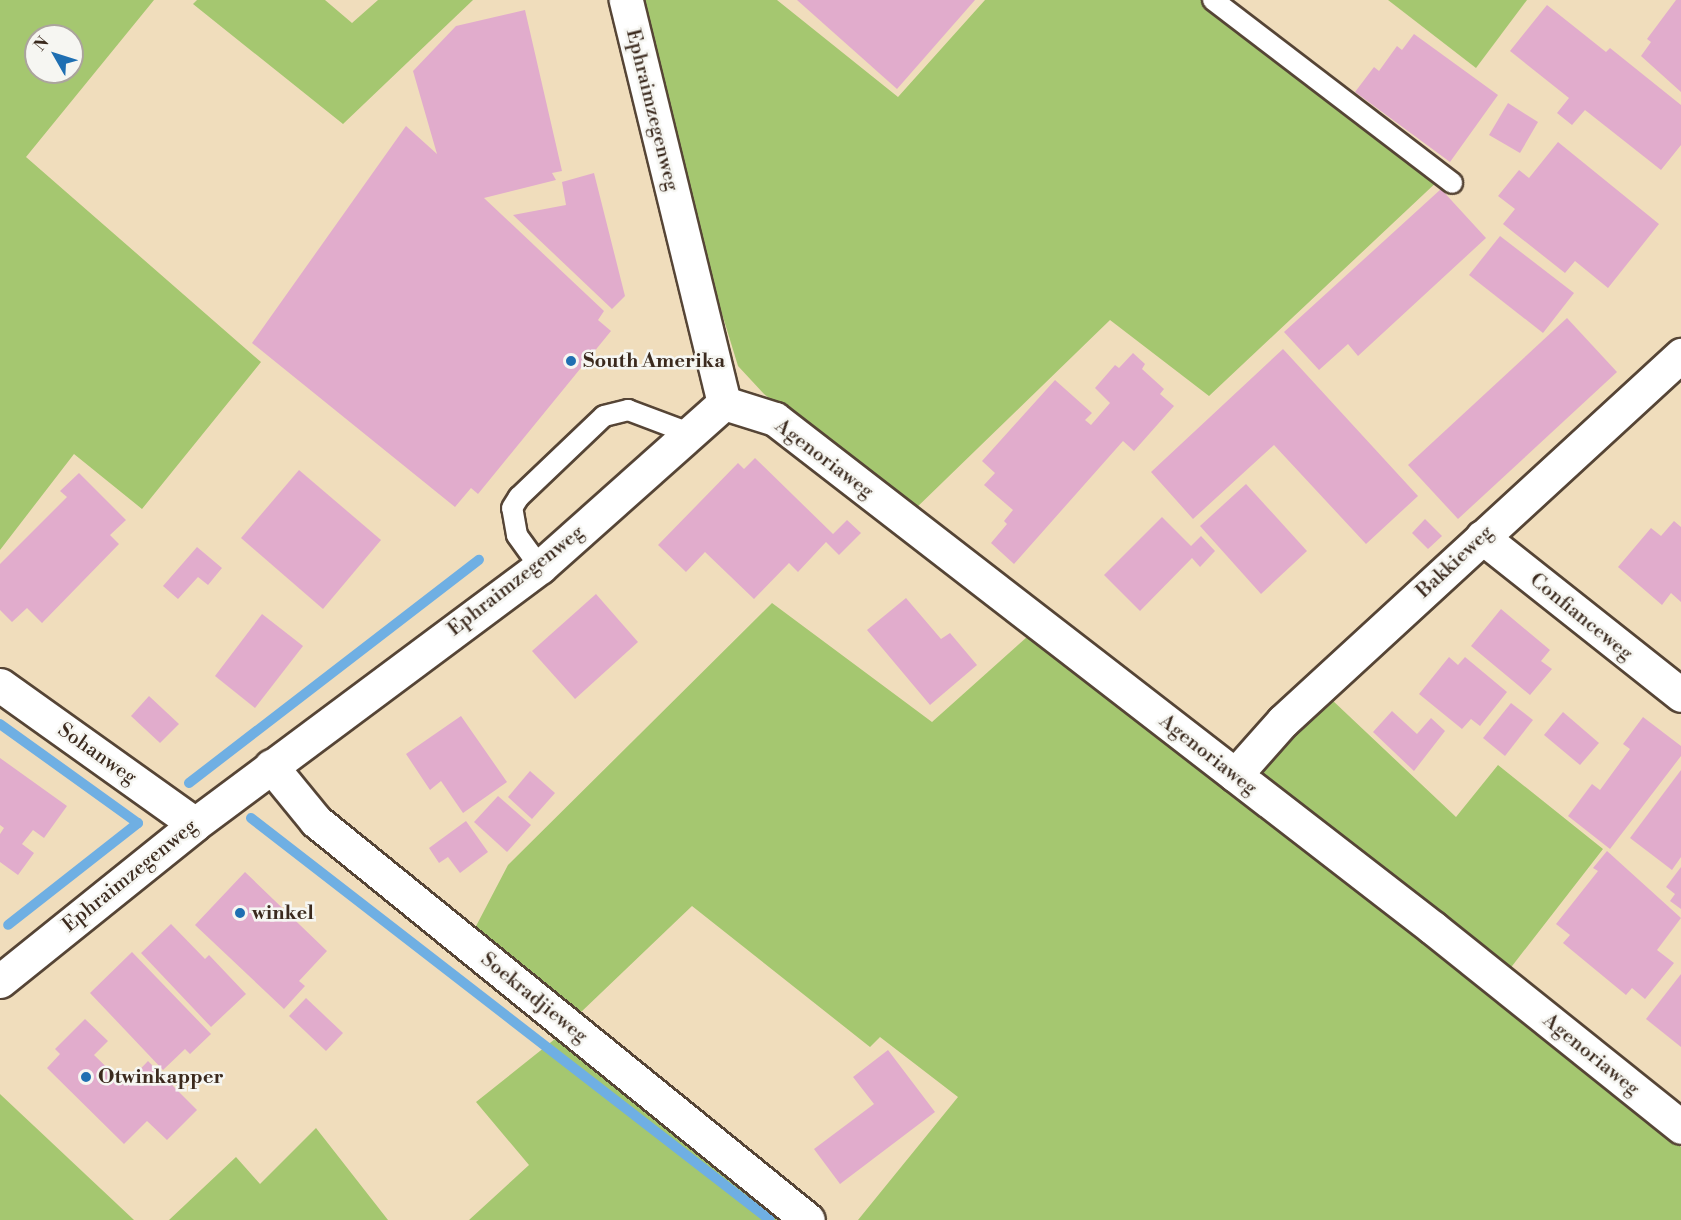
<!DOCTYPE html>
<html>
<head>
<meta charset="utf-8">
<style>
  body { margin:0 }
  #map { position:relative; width:1681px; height:1220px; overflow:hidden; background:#f0ddbc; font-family:"Libre Bodoni",serif }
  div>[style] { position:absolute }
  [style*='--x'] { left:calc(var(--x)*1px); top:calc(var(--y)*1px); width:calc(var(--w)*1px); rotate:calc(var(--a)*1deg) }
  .green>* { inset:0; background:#a5c770 }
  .stream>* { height:10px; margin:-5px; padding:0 5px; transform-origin:5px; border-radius:5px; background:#6fafe3 }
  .building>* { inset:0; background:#e1accc }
  .roads { filter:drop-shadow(2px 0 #564536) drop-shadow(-2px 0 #564536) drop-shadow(0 2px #564536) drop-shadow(0 -2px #564536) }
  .service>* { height:20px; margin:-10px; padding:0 10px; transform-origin:10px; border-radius:10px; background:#fff }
  .minor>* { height:33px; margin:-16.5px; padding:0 16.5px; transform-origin:16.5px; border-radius:16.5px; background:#fff }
  .dots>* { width:16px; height:16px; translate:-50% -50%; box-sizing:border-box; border:3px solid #f6f6f2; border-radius:50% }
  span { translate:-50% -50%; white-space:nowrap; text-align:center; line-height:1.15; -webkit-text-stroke:5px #f6f6f2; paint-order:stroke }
  .street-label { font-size:20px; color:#3b2a1e }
  .poi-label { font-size:20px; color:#3b2a1e; font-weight:700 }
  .left { translate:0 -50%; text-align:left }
  .north { position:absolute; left:24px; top:24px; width:60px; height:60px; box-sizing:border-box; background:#f6f6f2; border:2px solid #aba49d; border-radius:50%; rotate:309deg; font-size:16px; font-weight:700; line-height:24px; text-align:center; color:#3b2a1e }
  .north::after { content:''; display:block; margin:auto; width:21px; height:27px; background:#1f6fb2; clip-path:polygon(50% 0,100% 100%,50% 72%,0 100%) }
</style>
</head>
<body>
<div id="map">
  <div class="green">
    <i style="clip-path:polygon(evenodd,0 0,154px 0,26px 157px,261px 362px,142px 509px,74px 454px,0 550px,0 0,36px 36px,72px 36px,72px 72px,36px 72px,36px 36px)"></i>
    <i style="clip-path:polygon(197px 0,325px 0,352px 23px,378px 0,473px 0,343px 124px,193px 4px)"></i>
    <i style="clip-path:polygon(641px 0,777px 0,898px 97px,985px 0,1215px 0,1441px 178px,1209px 396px,1110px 320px,912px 512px,764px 394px,738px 366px,708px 268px)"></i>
    <i style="clip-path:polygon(1388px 0,1527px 0,1476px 68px)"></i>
    <i style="clip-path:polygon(772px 603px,932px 722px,1027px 637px,1226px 785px,1681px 1147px,1681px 1220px,858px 1220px,958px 1097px,880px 1037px,870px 1047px,692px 906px,579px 1014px,474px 930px,508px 865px)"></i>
    <i style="clip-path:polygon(1331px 699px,1456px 817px,1498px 765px,1603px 849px,1509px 970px,1264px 778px,1263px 769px,1276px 747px)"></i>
    <i style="clip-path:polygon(565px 1031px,803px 1220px,469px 1220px,529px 1165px,476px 1102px)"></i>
    <i style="clip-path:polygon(0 1094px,134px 1220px,0 1220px)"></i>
    <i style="clip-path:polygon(316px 1128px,388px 1220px,169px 1220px,236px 1157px,260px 1184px)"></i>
  </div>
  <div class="stream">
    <i style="--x:0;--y:724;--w:170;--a:35.7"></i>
    <i style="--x:138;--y:823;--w:165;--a:141.9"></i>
    <i style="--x:189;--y:783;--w:366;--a:-37.6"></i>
    <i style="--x:251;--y:818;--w:656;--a:37.76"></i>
  </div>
  <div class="building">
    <i style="clip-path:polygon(797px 0,975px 0,897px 89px)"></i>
    <i style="clip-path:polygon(1676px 0,1681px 0,1681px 92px,1641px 56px,1651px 42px,1647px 39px)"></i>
    <i style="clip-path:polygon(1547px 5px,1606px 52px,1610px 48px,1681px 105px,1681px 145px,1661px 170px,1585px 110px,1572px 125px,1557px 113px,1569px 98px,1510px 51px)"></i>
    <i style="clip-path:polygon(525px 10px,562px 171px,552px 173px,556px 180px,484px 198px,604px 311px,598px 320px,611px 331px,478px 494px,471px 488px,455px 507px,252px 343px,406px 126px,437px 154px,413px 71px,456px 26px)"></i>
    <i style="clip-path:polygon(1414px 34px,1498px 95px,1450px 162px,1355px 92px,1374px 67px,1379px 71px,1397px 46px,1402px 50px)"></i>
    <i style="clip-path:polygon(1508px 103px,1538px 122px,1520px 153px,1489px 135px)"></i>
    <i style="clip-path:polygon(1558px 142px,1659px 224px,1608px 288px,1575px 261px,1565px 273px,1503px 224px,1515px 209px,1498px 196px,1519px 170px,1529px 178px)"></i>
    <i style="clip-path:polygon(594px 173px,625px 296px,612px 309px,513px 215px,566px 205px,562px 182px)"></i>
    <i style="clip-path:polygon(1441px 189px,1486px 238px,1358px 356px,1348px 344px,1319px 370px,1284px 332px)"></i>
    <i style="clip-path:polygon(1500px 236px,1574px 293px,1543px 333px,1469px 275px)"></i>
    <i style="clip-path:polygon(1567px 318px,1617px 372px,1458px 519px,1408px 465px)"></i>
    <i style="clip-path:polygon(1283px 349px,1418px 496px,1366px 544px,1274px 445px,1193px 519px,1151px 472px)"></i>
    <i style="clip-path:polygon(1133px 353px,1145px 364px,1142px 369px,1164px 389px,1160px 394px,1174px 406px,1134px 451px,1123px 441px,1014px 564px,991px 543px,1007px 524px,1004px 521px,1013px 510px,984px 485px,995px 473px,982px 461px,1055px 380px,1092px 413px,1085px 420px,1091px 425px,1110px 403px,1095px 388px,1115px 365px,1119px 368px)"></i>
    <i style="clip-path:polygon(755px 458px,833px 534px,847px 520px,861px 533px,839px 555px,826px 542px,798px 572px,789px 563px,754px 599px,705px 552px,686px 572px,658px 545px,738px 463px,744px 469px)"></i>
    <i style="clip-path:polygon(299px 470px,381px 540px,323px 609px,241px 538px)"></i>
    <i style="clip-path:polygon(79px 473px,126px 520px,110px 535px,119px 544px,42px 623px,27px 608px,12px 622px,0 610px,0 564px,67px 497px,60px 491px)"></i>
    <i style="clip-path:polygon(1246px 484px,1307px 551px,1261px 594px,1200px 526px)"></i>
    <i style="clip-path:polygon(1162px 517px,1191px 546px,1201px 536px,1215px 551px,1200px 567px,1192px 558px,1140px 611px,1104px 575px)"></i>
    <i style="clip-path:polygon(1425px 519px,1442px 536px,1428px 549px,1412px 533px)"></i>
    <i style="clip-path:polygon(1674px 521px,1681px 527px,1681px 602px,1671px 593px,1662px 605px,1618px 567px,1651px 528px,1661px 536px)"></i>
    <i style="clip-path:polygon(197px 547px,222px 568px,208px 585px,198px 577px,178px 599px,163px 586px)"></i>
    <i style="clip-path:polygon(596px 594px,638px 642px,575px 699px,532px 651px)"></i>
    <i style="clip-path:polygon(906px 598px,941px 639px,950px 633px,977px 665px,930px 705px,867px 630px)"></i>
    <i style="clip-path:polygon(1501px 609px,1550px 650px,1541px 661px,1552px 669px,1530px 695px,1471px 646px)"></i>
    <i style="clip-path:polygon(262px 614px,303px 646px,255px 708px,215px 676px)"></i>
    <i style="clip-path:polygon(1449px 657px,1458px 665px,1465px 657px,1507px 692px,1480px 726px,1471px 719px,1462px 729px,1419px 694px)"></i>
    <i style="clip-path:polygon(149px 696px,179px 724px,160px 743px,131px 716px)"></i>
    <i style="clip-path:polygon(1511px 703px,1533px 720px,1505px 756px,1483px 738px)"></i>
    <i style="clip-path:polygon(1392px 711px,1417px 734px,1431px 718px,1445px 731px,1414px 771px,1373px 732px)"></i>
    <i style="clip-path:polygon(1563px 712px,1599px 743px,1580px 765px,1544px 735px)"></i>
    <i style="clip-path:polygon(461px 716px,507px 782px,463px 813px,441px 781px,430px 790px,406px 754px)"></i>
    <i style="clip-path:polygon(1643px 717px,1681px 746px,1681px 756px,1610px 849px,1568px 816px,1592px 784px,1600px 790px,1630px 749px,1623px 744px)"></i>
    <i style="clip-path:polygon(0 758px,67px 806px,44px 838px,33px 830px,22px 844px,34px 853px,18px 875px,0 862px,0 834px,4px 828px,0 825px)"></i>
    <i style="clip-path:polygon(1681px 770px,1681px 857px,1672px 870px,1630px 838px)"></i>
    <i style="clip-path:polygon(530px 771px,555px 793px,532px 819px,508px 797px)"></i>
    <i style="clip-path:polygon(498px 796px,531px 825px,507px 852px,474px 822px)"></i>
    <i style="clip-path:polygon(466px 821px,488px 852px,460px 873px,448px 857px,439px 863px,429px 848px)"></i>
    <i style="clip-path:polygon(1607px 851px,1681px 918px,1657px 950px,1674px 963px,1645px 999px,1632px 988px,1626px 995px,1563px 943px,1570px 935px,1556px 924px,1598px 871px,1593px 868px)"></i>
    <i style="clip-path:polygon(1681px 867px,1681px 909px,1670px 901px,1675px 894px,1666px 887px)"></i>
    <i style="clip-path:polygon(245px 872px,327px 951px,299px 981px,305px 986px,284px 1009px,195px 925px)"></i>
    <i style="clip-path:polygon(171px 924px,205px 959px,209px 955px,246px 994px,211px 1027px,141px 953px)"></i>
    <i style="clip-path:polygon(132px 952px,211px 1034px,190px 1054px,185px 1049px,163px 1070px,90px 993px)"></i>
    <i style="clip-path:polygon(1681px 974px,1681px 1047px,1646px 1019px)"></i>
    <i style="clip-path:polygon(306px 998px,343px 1033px,326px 1051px,289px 1016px)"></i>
    <i style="clip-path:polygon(85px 1019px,108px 1041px,94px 1055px,125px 1085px,148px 1061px,197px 1110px,167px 1140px,147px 1121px,124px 1144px,47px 1068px,60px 1054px,55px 1049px)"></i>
    <i style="clip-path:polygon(888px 1050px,935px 1112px,840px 1184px,814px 1149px,874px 1104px,853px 1077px)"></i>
  </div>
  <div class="roads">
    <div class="service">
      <i style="--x:1213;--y:0;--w:301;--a:37.4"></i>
      <i style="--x:540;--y:567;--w:39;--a:-126"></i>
      <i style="--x:517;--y:535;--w:27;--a:-100"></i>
      <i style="--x:512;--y:508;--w:13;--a:-58"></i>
      <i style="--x:519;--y:497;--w:117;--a:-43.6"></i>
      <i style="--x:604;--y:416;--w:25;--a:-14"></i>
      <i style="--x:628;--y:410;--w:65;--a:20.7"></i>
    </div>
    <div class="minor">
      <i style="--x:724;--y:403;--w:53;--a:17.4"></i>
      <i style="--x:775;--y:419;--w:832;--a:37.72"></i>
      <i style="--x:1433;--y:928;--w:318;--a:38.7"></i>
      <i style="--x:1482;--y:537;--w:254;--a:38.4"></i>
      <i style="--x:0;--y:685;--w:239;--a:35.5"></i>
      <i style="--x:271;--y:766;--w:71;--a:50.7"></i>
      <i style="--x:316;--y:821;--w:633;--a:39.04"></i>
      <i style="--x:1235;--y:775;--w:72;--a:-48.4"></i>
      <i style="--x:1283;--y:721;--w:541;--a:-42.6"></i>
      <i style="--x:0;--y:981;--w:250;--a:-38.8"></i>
      <i style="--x:195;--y:824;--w:430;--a:-36.7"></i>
      <i style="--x:540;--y:567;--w:246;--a:-41.7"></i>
      <i style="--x:724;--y:403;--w:415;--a:-103.7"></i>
    </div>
  </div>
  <div class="dots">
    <i style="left:571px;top:361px;background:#1f6fb2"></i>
    <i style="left:240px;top:913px;background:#1f6fb2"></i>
    <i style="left:86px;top:1077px;background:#1f6fb2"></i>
  </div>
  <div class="street-label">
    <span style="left:652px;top:110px;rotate:76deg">Ephraimzegenweg</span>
    <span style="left:824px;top:459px;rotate:37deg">Agenoriaweg</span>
    <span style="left:1455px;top:562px;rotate:-43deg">Bakkieweg</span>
    <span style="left:516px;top:581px;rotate:-38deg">Ephraimzegenweg</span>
    <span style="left:1581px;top:617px;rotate:39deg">Confianceweg</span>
    <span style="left:97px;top:754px;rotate:35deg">Sohanweg</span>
    <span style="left:1208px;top:755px;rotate:38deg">Agenoriaweg</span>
    <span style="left:130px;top:876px;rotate:-39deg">Ephraimzegenweg</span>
    <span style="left:534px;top:998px;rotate:39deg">Soekradjieweg</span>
    <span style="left:1591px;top:1055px;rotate:39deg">Agenoriaweg</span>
  </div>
  <div class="poi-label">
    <span class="left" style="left:583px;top:361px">South Amerika</span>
    <span class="left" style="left:252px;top:913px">winkel</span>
    <span class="left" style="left:98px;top:1077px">Otwinkapper</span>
  </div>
  <div class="north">N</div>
</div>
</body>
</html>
